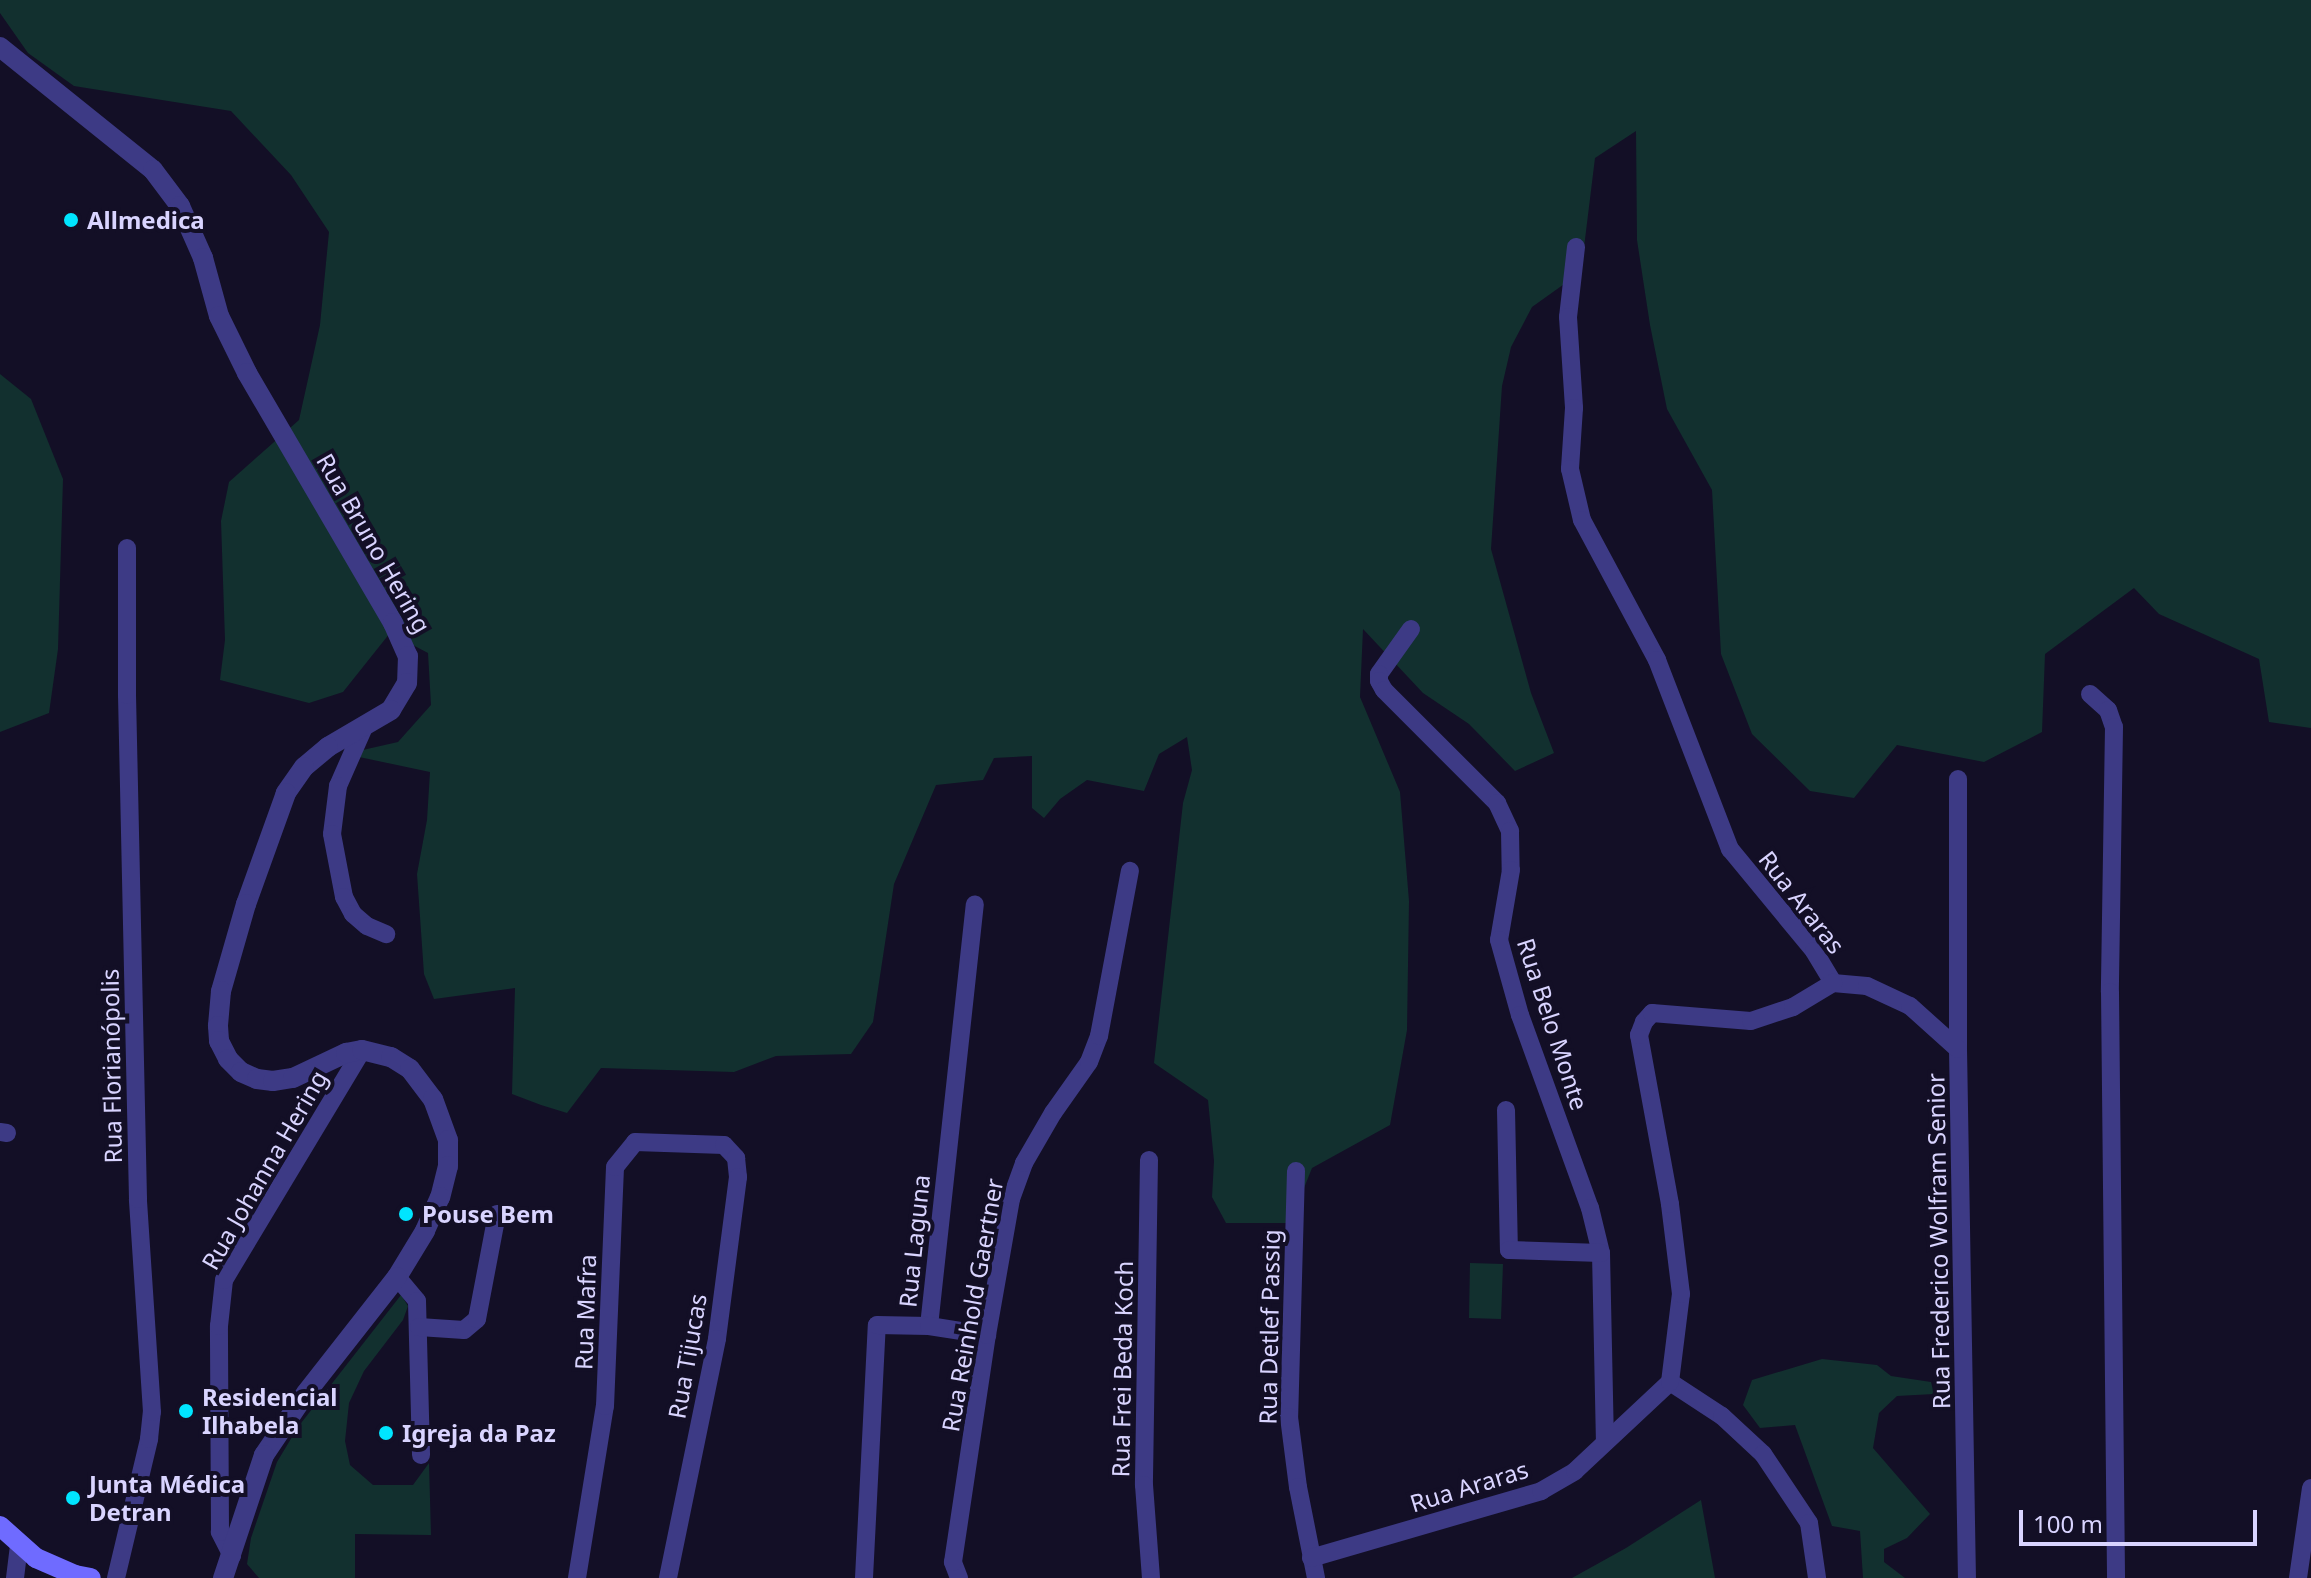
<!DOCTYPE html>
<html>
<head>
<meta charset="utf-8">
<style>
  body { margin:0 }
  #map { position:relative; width:2311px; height:1578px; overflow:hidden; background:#130f26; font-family:"Noto Sans",sans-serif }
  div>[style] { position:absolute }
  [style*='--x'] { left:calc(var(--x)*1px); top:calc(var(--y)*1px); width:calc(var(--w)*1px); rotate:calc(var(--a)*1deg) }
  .green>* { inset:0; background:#12302f }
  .minor>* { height:18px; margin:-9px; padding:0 9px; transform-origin:9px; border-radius:9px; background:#3d3a85 }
  .tertiary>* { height:20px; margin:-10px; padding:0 10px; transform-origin:10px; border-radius:10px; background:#3d3a85 }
  .secondary>* { height:20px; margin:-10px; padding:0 10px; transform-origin:10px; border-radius:10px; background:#6f6bff }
  .dots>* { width:22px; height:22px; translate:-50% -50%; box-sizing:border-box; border:4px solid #130f26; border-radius:50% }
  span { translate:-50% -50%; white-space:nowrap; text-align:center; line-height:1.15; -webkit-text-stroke:8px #130f26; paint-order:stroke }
  .poi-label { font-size:24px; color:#d9d4ff; font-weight:700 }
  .left { translate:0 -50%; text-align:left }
  .street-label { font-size:24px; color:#d9d4ff }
  .scale { position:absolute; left:2019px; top:1510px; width:238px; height:36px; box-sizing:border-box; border:4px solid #d9d4ff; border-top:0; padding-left:10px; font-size:24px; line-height:28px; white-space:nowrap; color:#d9d4ff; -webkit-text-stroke:6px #130f26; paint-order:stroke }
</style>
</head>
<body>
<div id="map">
  <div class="green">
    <i style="clip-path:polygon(0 0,2311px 0,2311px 728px,2269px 722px,2259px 659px,2159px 614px,2134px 588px,2045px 654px,2042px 732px,1984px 762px,1897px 745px,1854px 798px,1810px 791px,1752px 734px,1721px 654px,1712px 490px,1667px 409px,1650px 325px,1637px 240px,1636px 131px,1595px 158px,1581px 272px,1532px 307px,1511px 347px,1502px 386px,1491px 549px,1531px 693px,1554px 753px,1515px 771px,1469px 724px,1423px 693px,1363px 629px,1360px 697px,1400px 792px,1409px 901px,1407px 1030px,1390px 1125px,1312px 1168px,1290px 1223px,1226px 1223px,1212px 1197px,1214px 1161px,1208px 1100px,1154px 1063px,1183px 803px,1192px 770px,1187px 737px,1159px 754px,1144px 791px,1087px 780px,1060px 799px,1044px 818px,1032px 808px,1032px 756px,994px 758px,983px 780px,936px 785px,894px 884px,873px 1022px,851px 1054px,776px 1056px,734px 1072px,601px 1068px,567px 1113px,541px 1105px,512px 1094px,515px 988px,434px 999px,424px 974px,417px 874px,427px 820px,430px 772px,345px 754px,398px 742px,431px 705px,428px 653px,390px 633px,343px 692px,309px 703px,220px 680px,225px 640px,221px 521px,229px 482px,299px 420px,320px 325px,329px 232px,291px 175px,231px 111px,74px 86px,28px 53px,0 13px)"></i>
    <i style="clip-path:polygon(0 374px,31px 399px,63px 479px,58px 649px,49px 713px,0 732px)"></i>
    <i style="clip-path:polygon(1470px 1263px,1503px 1264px,1501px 1319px,1469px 1318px)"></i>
    <i style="clip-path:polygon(401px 1295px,408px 1306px,403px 1320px,364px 1371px,349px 1403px,345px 1441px,350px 1465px,373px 1485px,413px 1485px,429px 1463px,431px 1535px,355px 1534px,355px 1578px,259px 1578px,247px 1564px,251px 1538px,277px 1462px,298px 1427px)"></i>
    <i style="clip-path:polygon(1822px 1359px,1877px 1365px,1891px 1376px,1931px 1382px,1934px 1394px,1897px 1396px,1879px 1413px,1873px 1448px,1930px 1514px,1907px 1538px,1884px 1549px,1884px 1562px,1905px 1578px,1863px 1578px,1860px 1531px,1832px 1526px,1795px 1425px,1760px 1428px,1743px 1405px,1752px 1380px)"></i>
    <i style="clip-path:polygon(1701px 1500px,1715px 1578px,1572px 1578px,1626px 1548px)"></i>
  </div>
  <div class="minor">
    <i style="--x:1576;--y:247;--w:70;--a:96.5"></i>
    <i style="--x:1568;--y:317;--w:91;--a:86.2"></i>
    <i style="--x:1574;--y:408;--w:61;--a:93.8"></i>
    <i style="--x:1570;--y:469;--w:52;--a:76.8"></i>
    <i style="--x:1582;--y:520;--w:159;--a:61.8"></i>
    <i style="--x:1657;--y:660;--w:203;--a:68.9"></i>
    <i style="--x:1730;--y:849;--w:132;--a:50.5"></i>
    <i style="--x:1814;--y:951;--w:37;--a:59"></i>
    <i style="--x:1411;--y:629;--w:55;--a:125.4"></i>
    <i style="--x:1379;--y:674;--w:7;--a:90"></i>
    <i style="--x:1379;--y:681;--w:10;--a:61"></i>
    <i style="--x:1384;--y:690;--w:160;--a:45"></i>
    <i style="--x:1497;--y:803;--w:31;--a:65"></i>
    <i style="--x:1510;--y:831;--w:39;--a:89"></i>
    <i style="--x:1511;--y:870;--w:71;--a:99.7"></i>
    <i style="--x:1499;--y:940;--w:78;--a:74.4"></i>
    <i style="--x:1520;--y:1015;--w:205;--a:70.1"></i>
    <i style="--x:1590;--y:1208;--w:46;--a:76.3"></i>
    <i style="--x:1601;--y:1253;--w:189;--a:88.8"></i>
    <i style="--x:2090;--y:694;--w:24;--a:42"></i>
    <i style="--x:2108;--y:710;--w:18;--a:71"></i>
    <i style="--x:2114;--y:727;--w:265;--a:90.9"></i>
    <i style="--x:2110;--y:992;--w:586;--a:89.41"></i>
    <i style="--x:364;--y:727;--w:64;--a:113.8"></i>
    <i style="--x:338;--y:786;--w:48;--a:97.1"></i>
    <i style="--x:332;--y:834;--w:64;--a:79.2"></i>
    <i style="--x:344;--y:897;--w:19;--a:62"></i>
    <i style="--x:353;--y:914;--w:18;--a:41"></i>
    <i style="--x:367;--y:926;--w:21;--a:23"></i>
    <i style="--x:1958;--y:779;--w:270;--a:90"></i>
    <i style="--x:1958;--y:1049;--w:529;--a:89.03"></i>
    <i style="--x:1833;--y:983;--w:34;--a:5"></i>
    <i style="--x:1867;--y:986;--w:47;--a:24.9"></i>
    <i style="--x:1910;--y:1006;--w:64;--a:41.9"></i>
    <i style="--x:1506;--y:1110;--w:140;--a:88.8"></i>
    <i style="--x:1509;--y:1250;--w:92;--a:1.9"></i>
    <i style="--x:0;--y:1132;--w:7;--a:8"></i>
    <i style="--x:1149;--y:1160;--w:325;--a:90.9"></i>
    <i style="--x:1144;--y:1485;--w:93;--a:85.7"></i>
    <i style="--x:1296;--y:1171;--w:246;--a:91.6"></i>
    <i style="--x:1289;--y:1417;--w:71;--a:82.7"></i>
    <i style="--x:1298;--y:1487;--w:93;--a:78.8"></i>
    <i style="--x:397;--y:1277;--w:31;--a:50"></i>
    <i style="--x:417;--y:1301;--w:154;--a:88.5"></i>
    <i style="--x:929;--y:1326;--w:424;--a:-83.8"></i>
    <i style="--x:419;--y:1327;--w:45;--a:3.8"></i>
    <i style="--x:464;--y:1330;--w:17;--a:-40"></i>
    <i style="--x:477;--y:1319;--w:107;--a:-79.2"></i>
    <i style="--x:1670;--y:1382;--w:62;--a:33.2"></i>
    <i style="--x:1722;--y:1416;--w:56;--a:42.8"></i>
    <i style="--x:1763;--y:1454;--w:83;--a:56.3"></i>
    <i style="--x:1809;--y:1523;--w:56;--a:81.7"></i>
    <i style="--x:232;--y:1556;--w:27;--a:-117"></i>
    <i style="--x:220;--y:1532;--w:206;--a:-90.3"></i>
    <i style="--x:219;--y:1326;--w:46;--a:-83.8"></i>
    <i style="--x:224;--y:1280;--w:268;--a:-59"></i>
    <i style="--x:1311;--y:1558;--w:240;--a:-16.2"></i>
    <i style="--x:1541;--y:1491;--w:39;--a:-30"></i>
    <i style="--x:1575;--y:1471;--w:130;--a:-43.1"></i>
    <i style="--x:1670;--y:1382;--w:89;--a:-82.9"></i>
    <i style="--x:1681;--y:1294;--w:91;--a:-97"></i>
    <i style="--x:1670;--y:1204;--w:172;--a:-100.4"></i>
    <i style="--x:1639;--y:1035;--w:14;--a:-69"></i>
    <i style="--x:1644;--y:1022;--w:12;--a:-48"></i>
    <i style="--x:1652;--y:1013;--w:99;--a:4.6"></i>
    <i style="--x:1751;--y:1021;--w:44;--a:-18.4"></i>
    <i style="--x:1793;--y:1007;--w:47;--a:-31"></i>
    <i style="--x:15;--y:1578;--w:33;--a:-83"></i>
    <i style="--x:116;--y:1578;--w:143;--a:-76.6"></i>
    <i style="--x:149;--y:1439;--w:27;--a:-84"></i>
    <i style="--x:152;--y:1412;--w:213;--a:-93.8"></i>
    <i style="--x:138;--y:1199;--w:504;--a:-91.25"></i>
    <i style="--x:127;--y:695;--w:147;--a:-90"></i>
    <i style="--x:577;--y:1578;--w:174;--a:-80.8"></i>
    <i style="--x:605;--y:1406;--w:239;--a:-87.6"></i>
    <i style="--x:615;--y:1167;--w:32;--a:-51"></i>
    <i style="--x:635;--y:1142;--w:89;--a:1.9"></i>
    <i style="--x:724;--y:1145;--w:18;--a:47"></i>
    <i style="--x:736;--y:1158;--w:19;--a:84"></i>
    <i style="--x:738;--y:1177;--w:163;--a:97.4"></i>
    <i style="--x:717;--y:1339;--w:244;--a:101.6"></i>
    <i style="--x:864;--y:1578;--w:253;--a:-87.1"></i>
    <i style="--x:877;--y:1325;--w:52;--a:1.1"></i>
    <i style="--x:929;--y:1326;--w:59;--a:8.8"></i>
    <i style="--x:959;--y:1578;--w:17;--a:-111"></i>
    <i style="--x:953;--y:1562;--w:230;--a:-81.5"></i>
    <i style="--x:987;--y:1335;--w:138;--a:-80"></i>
    <i style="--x:1011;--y:1199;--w:38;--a:-70"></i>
    <i style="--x:1024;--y:1163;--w:58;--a:-59.9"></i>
    <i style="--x:1053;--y:1113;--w:62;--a:-54.8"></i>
    <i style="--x:1089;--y:1062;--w:28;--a:-69"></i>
    <i style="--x:1099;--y:1036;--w:168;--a:-79.4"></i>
    <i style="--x:2298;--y:1578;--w:91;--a:-81.8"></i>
  </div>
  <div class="tertiary">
    <i style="--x:0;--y:47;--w:196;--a:38.8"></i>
    <i style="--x:153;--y:170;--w:45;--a:53.1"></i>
    <i style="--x:180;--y:206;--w:57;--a:66.1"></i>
    <i style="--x:203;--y:258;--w:60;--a:74.6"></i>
    <i style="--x:219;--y:316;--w:64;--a:63.8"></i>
    <i style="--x:247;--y:373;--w:290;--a:59.7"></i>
    <i style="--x:393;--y:623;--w:36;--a:66"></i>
    <i style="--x:408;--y:656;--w:27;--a:92"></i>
    <i style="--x:407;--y:683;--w:31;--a:121"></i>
    <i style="--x:391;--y:710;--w:73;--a:149.6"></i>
    <i style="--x:328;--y:747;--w:31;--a:140"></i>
    <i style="--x:304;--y:767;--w:32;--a:125"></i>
    <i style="--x:286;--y:793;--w:118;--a:109.8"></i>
    <i style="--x:246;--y:904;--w:91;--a:106"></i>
    <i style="--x:221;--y:991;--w:35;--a:95"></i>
    <i style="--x:218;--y:1026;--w:15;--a:86"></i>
    <i style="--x:219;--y:1041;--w:20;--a:63"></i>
    <i style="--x:228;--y:1059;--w:18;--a:45"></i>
    <i style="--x:241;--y:1072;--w:17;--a:24"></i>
    <i style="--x:257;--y:1079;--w:16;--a:7"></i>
    <i style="--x:273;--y:1081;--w:20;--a:-9"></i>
    <i style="--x:293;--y:1078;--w:59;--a:-25.3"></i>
    <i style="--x:346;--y:1053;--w:16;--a:-11"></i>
    <i style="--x:362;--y:1050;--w:30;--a:14"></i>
    <i style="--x:391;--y:1057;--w:22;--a:32"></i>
    <i style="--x:410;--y:1069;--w:38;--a:53"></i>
    <i style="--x:433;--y:1099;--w:44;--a:69.9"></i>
    <i style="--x:448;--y:1140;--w:26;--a:90"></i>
    <i style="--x:448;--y:1166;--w:32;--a:104"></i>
    <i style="--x:440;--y:1197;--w:37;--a:114"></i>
    <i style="--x:425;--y:1231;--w:54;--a:121.3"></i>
    <i style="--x:397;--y:1277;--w:147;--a:128.1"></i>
    <i style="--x:306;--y:1393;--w:75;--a:124.1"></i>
    <i style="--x:264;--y:1455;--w:130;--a:108.4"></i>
  </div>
  <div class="secondary">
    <i style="--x:0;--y:1526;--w:48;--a:41.6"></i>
    <i style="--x:36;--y:1558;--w:43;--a:23.6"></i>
    <i style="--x:75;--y:1575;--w:16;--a:11"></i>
  </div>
  <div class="dots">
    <i style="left:71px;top:220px;background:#00e5ff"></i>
    <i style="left:406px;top:1214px;background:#00e5ff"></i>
    <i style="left:186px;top:1411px;background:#00e5ff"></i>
    <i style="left:386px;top:1433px;background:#00e5ff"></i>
    <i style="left:73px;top:1498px;background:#00e5ff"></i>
  </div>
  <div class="poi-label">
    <span class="left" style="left:87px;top:220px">Allmedica</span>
    <span class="left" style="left:422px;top:1214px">Pouse Bem</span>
    <span class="left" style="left:202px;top:1411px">Residencial<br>Ilhabela</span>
    <span class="left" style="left:402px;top:1433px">Igreja da Paz</span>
    <span class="left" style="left:89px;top:1498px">Junta Médica<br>Detran</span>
  </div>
  <div class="street-label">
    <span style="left:374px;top:543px;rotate:60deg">Rua Bruno Hering</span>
    <span style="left:1802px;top:902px;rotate:52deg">Rua Araras</span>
    <span style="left:1553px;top:1024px;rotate:72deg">Rua Belo Monte</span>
    <span style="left:111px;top:1066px;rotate:-91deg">Rua Florianópolis</span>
    <span style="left:264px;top:1170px;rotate:-60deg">Rua Johanna Hering</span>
    <span style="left:914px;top:1241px;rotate:-84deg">Rua Laguna</span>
    <span style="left:1938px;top:1241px;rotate:-91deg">Rua Frederico Wolfram Senior</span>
    <span style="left:972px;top:1305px;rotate:-80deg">Rua Reinhold Gaertner</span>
    <span style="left:585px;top:1312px;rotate:-88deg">Rua Mafra</span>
    <span style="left:1269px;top:1327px;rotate:-89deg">Rua Detlef Passig</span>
    <span style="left:687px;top:1356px;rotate:-80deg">Rua Tijucas</span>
    <span style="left:1122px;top:1369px;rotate:-89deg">Rua Frei Beda Koch</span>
    <span style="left:1469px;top:1486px;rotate:-17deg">Rua Araras</span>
  </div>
  <div class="scale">100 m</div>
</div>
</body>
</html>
